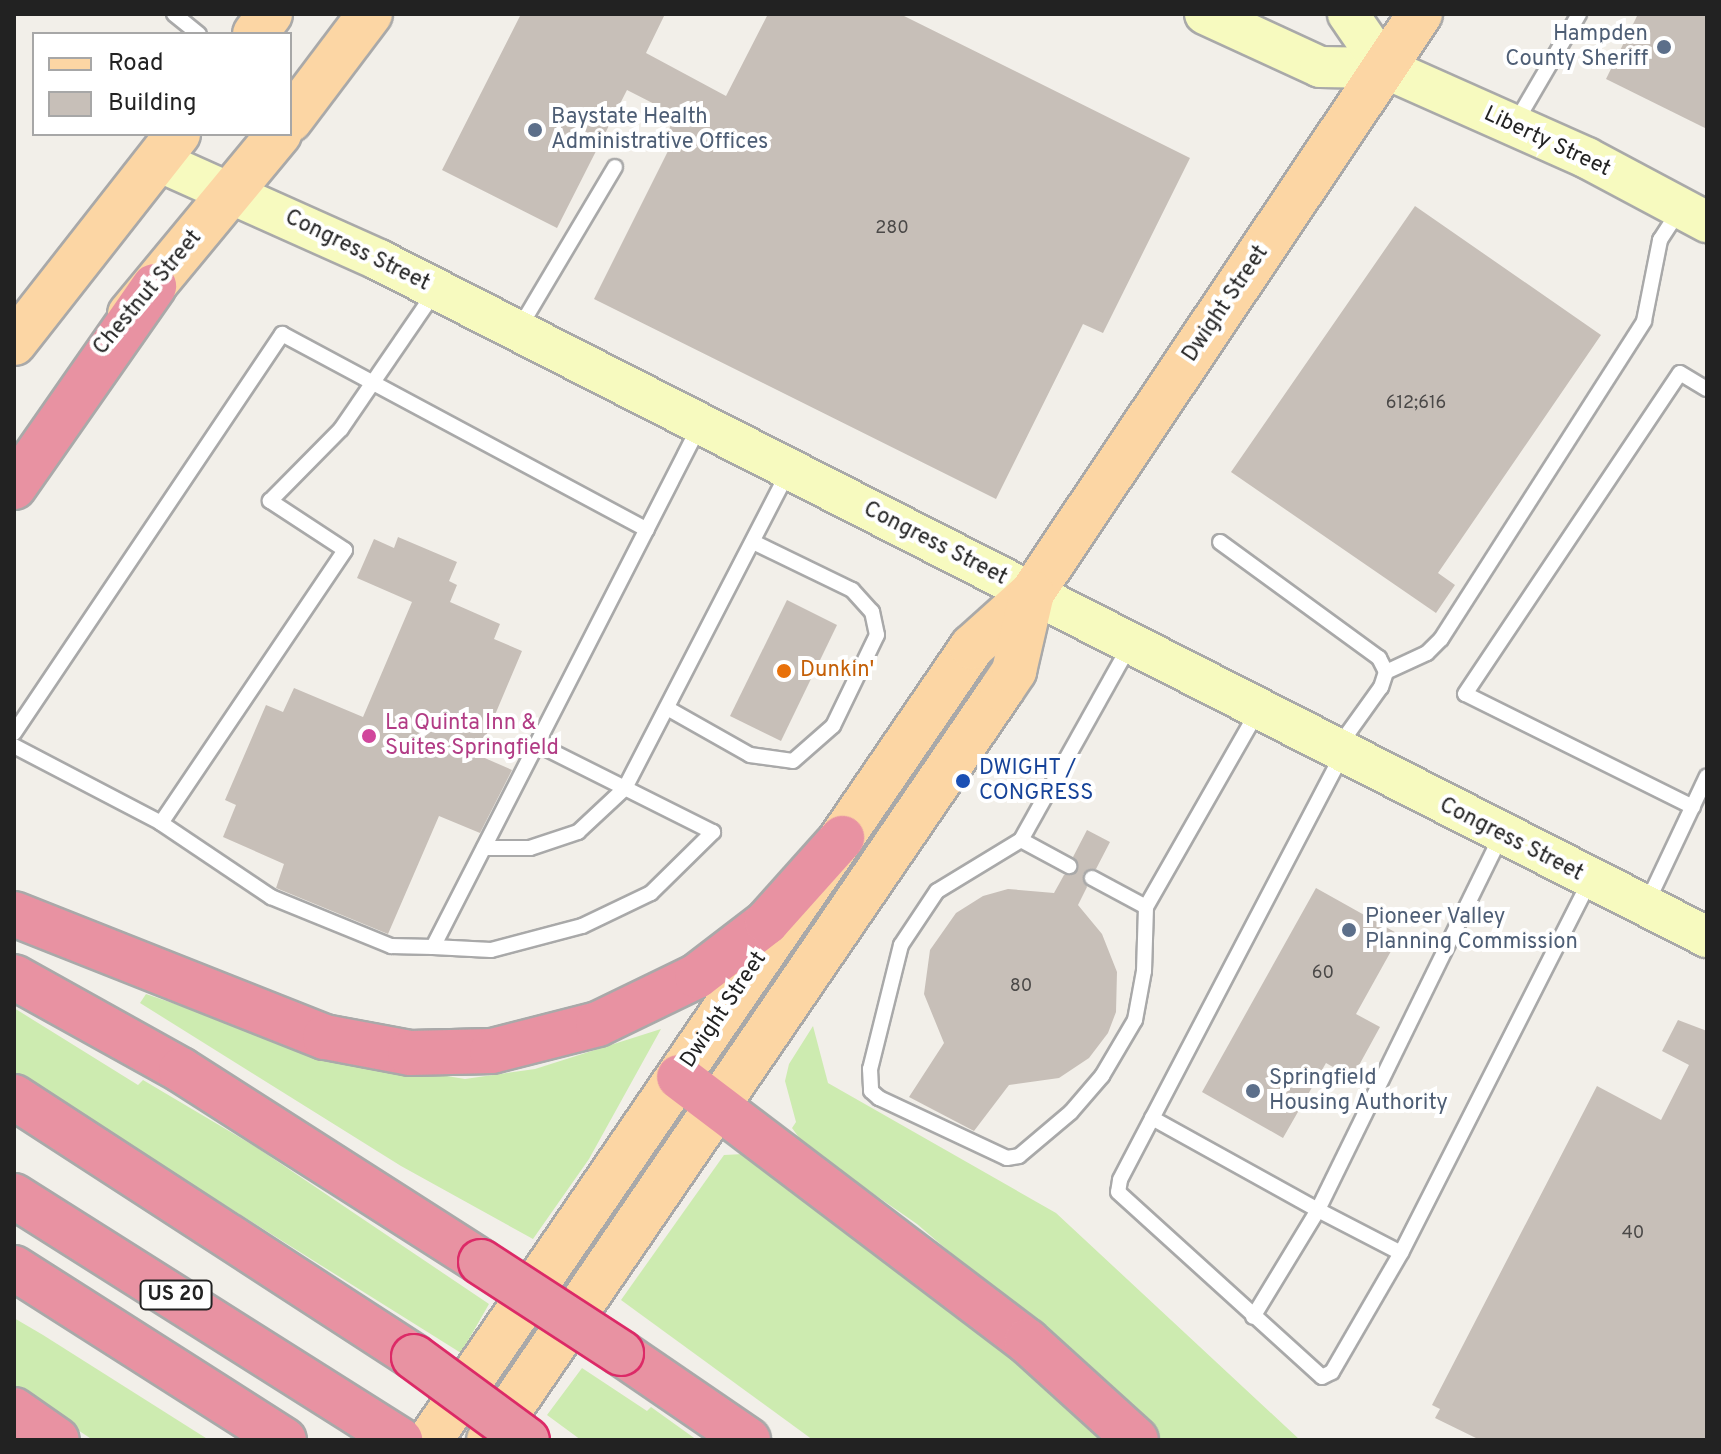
<!DOCTYPE html>
<html>
<head>
<meta charset="utf-8">
<style>
  body { margin:0 }
  #map { position:relative; width:1721px; height:1454px; overflow:hidden; background:#f2efe9; font-family:Overpass,sans-serif }
  div>[style] { position:absolute }
  [style*='--x'] { left:calc(var(--x)*1px); top:calc(var(--y)*1px); width:calc(var(--w)*1px); rotate:calc(var(--a)*1deg) }
  .grass>* { inset:0; background:#cdebb0 }
  .building>* { inset:0; background:#c7bfb8 }
  .roads { filter:drop-shadow(2px 0 #a9a9a9) drop-shadow(-2px 0 #a9a9a9) drop-shadow(0 2px #a9a9a9) drop-shadow(0 -2px #a9a9a9) }
  .service>* { height:14px; margin:-7px; padding:0 7px; transform-origin:7px; border-radius:7px; background:#fff }
  .secondary>* { height:40px; margin:-20px; padding:0 20px; transform-origin:20px; border-radius:20px; background:#f7fabf }
  .primary>* { height:44px; margin:-22px; padding:0 22px; transform-origin:22px; border-radius:22px; background:#fcd6a4 }
  .motorway>* { height:44px; margin:-22px; padding:0 22px; transform-origin:22px; border-radius:22px; background:#e892a2 }
  .bridges { filter:drop-shadow(2px 0 #dc2a67) drop-shadow(-2px 0 #dc2a67) drop-shadow(0 2px #dc2a67) drop-shadow(0 -2px #dc2a67) }
  .motorway-bridge>* { height:44px; margin:-22px; padding:0 22px; transform-origin:22px; border-radius:22px; background:#e892a2 }
  .dots>* { width:22px; height:22px; translate:-50% -50%; box-sizing:border-box; border:4px solid #fff; border-radius:50% }
  span { translate:-50% -50%; white-space:nowrap; text-align:center; line-height:1.15; -webkit-text-stroke:8px #fff; paint-order:stroke }
  .number-label { font-size:18px; color:#4b4948 }
  .number-label span { -webkit-text-stroke-width:0 }
  .shield-label span { padding:2px 6px; background:#fff; border:2px solid; border-radius:6px; -webkit-text-stroke-width:0 }
  .shield-label { font-size:20px; color:#222; font-weight:700 }
  .service-label { font-size:22px; color:#4e5e75 }
  .right { translate:-100% -50%; text-align:right }
  .left { translate:0 -50%; text-align:left }
  .street-label { font-size:22px; color:#222 }
  .food-label { font-size:22px; color:#c56008 }
  .hotel-label { font-size:22px; color:#b23c85 }
  .transit-label { font-size:22px; color:#164399 }
  .frame { position:absolute; inset:0; border:16px solid #222; pointer-events:none }
  .legend { position:absolute; left:32px; top:32px; width:260px; height:104px; box-sizing:border-box; background:#fff; border:2px solid #a7a7a7; margin:0; padding:10px 14px; list-style:none; font-size:24px; color:#222 }
  .legend li { display:flex; align-items:center; gap:16px; height:40px }
  .legend b { width:40px; border:2px solid #a7a7a7 }
</style>
</head>
<body>
<div id="map">
  <div class="grass">
    <i style="clip-path:polygon(146px 994px,331px 1057px,465px 1079px,535px 1069px,661px 1029px,589px 1159px,533px 1239px,401px 1166px,140px 1003px)"></i>
    <i style="clip-path:polygon(14px 1008px,138px 1085px,143px 1080px,256px 1147px,489px 1304px,461px 1353px,14px 1073px)"></i>
    <i style="clip-path:polygon(813px 1026px,828px 1083px,1056px 1213px,1300px 1440px,1159px 1440px,1090px 1372px,917px 1224px,806px 1147px,792px 1128px,796px 1122px,785px 1081px,789px 1064px)"></i>
    <i style="clip-path:polygon(744px 1154px,971px 1321px,1101px 1440px,813px 1440px,621px 1300px,724px 1155px)"></i>
    <i style="clip-path:polygon(14px 1318px,43px 1335px,209px 1440px,93px 1440px,14px 1388px)"></i>
    <i style="clip-path:polygon(582px 1368px,647px 1411px,651px 1407px,697px 1440px,581px 1440px,547px 1415px)"></i>
  </div>
  <div class="building">
    <i style="clip-path:polygon(521px 14px,665px 14px,646px 53px,726px 96px,768px 14px,900px 14px,1190px 158px,1103px 333px,1083px 324px,996px 499px,594px 299px,674px 139px,666px 135px,676px 115px,627px 90px,557px 228px,442px 170px)"></i>
    <i style="clip-path:polygon(1638px 14px,1707px 14px,1707px 129px,1606px 79px)"></i>
    <i style="clip-path:polygon(1415px 206px,1601px 335px,1438px 573px,1455px 585px,1436px 613px,1231px 472px)"></i>
    <i style="clip-path:polygon(398px 537px,457px 562px,449px 581px,457px 585px,450px 602px,500px 624px,494px 639px,522px 651px,478px 755px,512px 770px,480px 833px,439px 816px,388px 934px,276px 888px,284px 864px,223px 837px,236px 805px,225px 800px,266px 705px,283px 712px,294px 688px,363px 717px,412px 602px,357px 578px,374px 539px,394px 548px)"></i>
    <i style="clip-path:polygon(787px 600px,837px 625px,781px 741px,730px 716px)"></i>
    <i style="clip-path:polygon(1087px 830px,1110px 842px,1096px 869px,1083px 874px,1087px 887px,1078px 905px,1102px 934px,1117px 972px,1116px 1012px,1108px 1033px,1089px 1058px,1059px 1078px,1009px 1085px,974px 1131px,909px 1097px,944px 1043px,924px 994px,930px 950px,956px 913px,983px 896px,1008px 889px,1054px 893px,1064px 875px,1078px 870px,1073px 857px)"></i>
    <i style="clip-path:polygon(1316px 888px,1400px 935px,1356px 1014px,1380px 1027px,1352px 1078px,1326px 1063px,1283px 1138px,1202px 1092px)"></i>
    <i style="clip-path:polygon(1678px 1020px,1707px 1031px,1707px 1440px,1480px 1440px,1435px 1418px,1440px 1409px,1432px 1405px,1597px 1086px,1661px 1120px,1689px 1065px,1662px 1051px)"></i>
  </div>
  <div class="roads">
    <div class="service">
      <i style="--x:174;--y:14;--w:32;--a:39"></i>
      <i style="--x:1516;--y:122;--w:125;--a:-59.7"></i>
      <i style="--x:520;--y:327;--w:186;--a:-59.3"></i>
      <i style="--x:1220;--y:542;--w:197;--a:36.1"></i>
      <i style="--x:1379;--y:658;--w:16;--a:63"></i>
      <i style="--x:1386;--y:672;--w:16;--a:108"></i>
      <i style="--x:1381;--y:687;--w:74;--a:125.6"></i>
      <i style="--x:1130;--y:645;--w:223;--a:119.2"></i>
      <i style="--x:1021;--y:840;--w:98;--a:148.7"></i>
      <i style="--x:937;--y:891;--w:65;--a:123.7"></i>
      <i style="--x:901;--y:945;--w:128;--a:104"></i>
      <i style="--x:870;--y:1069;--w:22;--a:87"></i>
      <i style="--x:871;--y:1091;--w:11;--a:41"></i>
      <i style="--x:879;--y:1098;--w:141;--a:25.1"></i>
      <i style="--x:1007;--y:1158;--w:12;--a:-9"></i>
      <i style="--x:1019;--y:1156;--w:68;--a:-40.2"></i>
      <i style="--x:1071;--y:1112;--w:48;--a:-49.3"></i>
      <i style="--x:1102;--y:1076;--w:65;--a:-59.5"></i>
      <i style="--x:1135;--y:1020;--w:50;--a:-79.6"></i>
      <i style="--x:1144;--y:971;--w:64;--a:-88.2"></i>
      <i style="--x:1146;--y:907;--w:226;--a:-60.3"></i>
      <i style="--x:1386;--y:672;--w:45;--a:-24.9"></i>
      <i style="--x:1427;--y:653;--w:20;--a:-45"></i>
      <i style="--x:1441;--y:639;--w:377;--a:-57.4"></i>
      <i style="--x:1644;--y:321;--w:83;--a:-78.8"></i>
      <i style="--x:1660;--y:240;--w:35;--a:-57"></i>
      <i style="--x:667;--y:708;--w:95;--a:29.5"></i>
      <i style="--x:750;--y:755;--w:43;--a:7.9"></i>
      <i style="--x:793;--y:761;--w:53;--a:-41.2"></i>
      <i style="--x:833;--y:726;--w:101;--a:-64.2"></i>
      <i style="--x:877;--y:635;--w:24;--a:-102"></i>
      <i style="--x:872;--y:612;--w:30;--a:-132"></i>
      <i style="--x:852;--y:590;--w:110;--a:-154.1"></i>
      <i style="--x:14;--y:733;--w:481;--a:-56.1"></i>
      <i style="--x:282;--y:334;--w:414;--a:28.2"></i>
      <i style="--x:537;--y:744;--w:197;--a:26.6"></i>
      <i style="--x:713;--y:832;--w:87;--a:135.5"></i>
      <i style="--x:651;--y:893;--w:76;--a:154.4"></i>
      <i style="--x:582;--y:926;--w:94;--a:165.2"></i>
      <i style="--x:491;--y:950;--w:58;--a:-177"></i>
      <i style="--x:433;--y:947;--w:586;--a:-62.91"></i>
      <i style="--x:14;--y:746;--w:166;--a:27.6"></i>
      <i style="--x:161;--y:823;--w:329;--a:-56"></i>
      <i style="--x:345;--y:550;--w:90;--a:-146.8"></i>
      <i style="--x:270;--y:501;--w:101;--a:-45.4"></i>
      <i style="--x:341;--y:429;--w:168;--a:-55.6"></i>
      <i style="--x:1342;--y:755;--w:479;--a:117.6"></i>
      <i style="--x:1120;--y:1180;--w:12;--a:99"></i>
      <i style="--x:1118;--y:1192;--w:275;--a:42.2"></i>
      <i style="--x:1322;--y:1377;--w:11;--a:-27"></i>
      <i style="--x:1332;--y:1372;--w:138;--a:-59.9"></i>
      <i style="--x:1693;--y:807;--w:254;--a:-153.6"></i>
      <i style="--x:1465;--y:694;--w:386;--a:-56.2"></i>
      <i style="--x:1680;--y:373;--w:31;--a:31"></i>
      <i style="--x:161;--y:823;--w:133;--a:33.9"></i>
      <i style="--x:271;--y:897;--w:130;--a:22.2"></i>
      <i style="--x:391;--y:946;--w:42;--a:1.4"></i>
      <i style="--x:1501;--y:836;--w:416;--a:116.1"></i>
      <i style="--x:1318;--y:1210;--w:93;--a:27.4"></i>
      <i style="--x:1401;--y:1253;--w:417;--a:-63.1"></i>
      <i style="--x:1021;--y:840;--w:55;--a:28.4"></i>
      <i style="--x:484;--y:848;--w:46;--a:0"></i>
      <i style="--x:530;--y:848;--w:51;--a:-18.4"></i>
      <i style="--x:578;--y:832;--w:64;--a:-43.1"></i>
      <i style="--x:625;--y:788;--w:358;--a:-62.7"></i>
      <i style="--x:1092;--y:878;--w:61;--a:28.2"></i>
      <i style="--x:1647;--y:903;--w:140;--a:-64.7"></i>
      <i style="--x:1152;--y:1118;--w:190;--a:29"></i>
      <i style="--x:1318;--y:1210;--w:125;--a:121.3"></i>
    </div>
    <div class="secondary">
      <i style="--x:1205;--y:14;--w:127;--a:24.7"></i>
      <i style="--x:1320;--y:67;--w:65;--a:0.9"></i>
      <i style="--x:1385;--y:68;--w:221;--a:24"></i>
      <i style="--x:1587;--y:158;--w:136;--a:28.1"></i>
      <i style="--x:1348;--y:14;--w:65;--a:55.6"></i>
      <i style="--x:158;--y:161;--w:242;--a:24.1"></i>
      <i style="--x:379;--y:260;--w:1491;--a:27.01"></i>
    </div>
    <div class="primary">
      <i style="--x:255;--y:34;--w:25;--a:-53"></i>
      <i style="--x:290;--y:120;--w:133;--a:-53"></i>
      <i style="--x:130;--y:314;--w:234;--a:-50.4"></i>
      <i style="--x:14;--y:343;--w:266;--a:-51.9"></i>
      <i style="--x:430;--y:1440;--w:961;--a:-55.65"></i>
      <i style="--x:972;--y:647;--w:81;--a:-42"></i>
      <i style="--x:1032;--y:593;--w:697;--a:-56.17"></i>
      <i style="--x:489;--y:1440;--w:909;--a:-55.66"></i>
      <i style="--x:1002;--y:689;--w:22;--a:-56"></i>
      <i style="--x:1014;--y:671;--w:80;--a:-77"></i>
    </div>
    <div class="motorway">
      <i style="--x:14;--y:487;--w:245;--a:-55.1"></i>
      <i style="--x:14;--y:914;--w:334;--a:21.6"></i>
      <i style="--x:325;--y:1037;--w:86;--a:10.7"></i>
      <i style="--x:410;--y:1053;--w:82;--a:-1.4"></i>
      <i style="--x:492;--y:1051;--w:109;--a:-14.3"></i>
      <i style="--x:598;--y:1024;--w:110;--a:-25.9"></i>
      <i style="--x:697;--y:976;--w:88;--a:-37.6"></i>
      <i style="--x:767;--y:922;--w:113;--a:-48.2"></i>
      <i style="--x:14;--y:977;--w:191;--a:29.1"></i>
      <i style="--x:181;--y:1070;--w:356;--a:32.6"></i>
      <i style="--x:679;--y:1077;--w:437;--a:37.2"></i>
      <i style="--x:1027;--y:1341;--w:147;--a:42.2"></i>
      <i style="--x:14;--y:1097;--w:477;--a:33"></i>
      <i style="--x:14;--y:1196;--w:457;--a:32.3"></i>
      <i style="--x:14;--y:1268;--w:320;--a:32.5"></i>
      <i style="--x:621;--y:1353;--w:154;--a:34.4"></i>
      <i style="--x:14;--y:1410;--w:52;--a:34.9"></i>
    </div>
  </div>
  <div class="bridges">
    <div class="motorway-bridge">
      <i style="--x:481;--y:1262;--w:167;--a:33"></i>
      <i style="--x:414;--y:1357;--w:140;--a:36.3"></i>
    </div>
  </div>
  <div class="dots">
    <i style="left:1664px;top:47px;background:#5c6f8a"></i>
    <i style="left:535px;top:130px;background:#5c6f8a"></i>
    <i style="left:784px;top:671px;background:#e8710a"></i>
    <i style="left:369px;top:736px;background:#d1479c"></i>
    <i style="left:963px;top:781px;background:#1a4fb4"></i>
    <i style="left:1349px;top:930px;background:#5c6f8a"></i>
    <i style="left:1253px;top:1091px;background:#5c6f8a"></i>
  </div>
  <div class="number-label">
    <span style="left:892px;top:229px">280</span>
    <span style="left:1416px;top:404px">612;616</span>
    <span style="left:1323px;top:974px">60</span>
    <span style="left:1021px;top:987px">80</span>
    <span style="left:1633px;top:1234px">40</span>
  </div>
  <div class="shield-label">
    <span style="left:176px;top:1295px">US 20</span>
  </div>
  <div class="service-label">
    <span class="right" style="left:1648px;top:47px">Hampden<br>County Sheriff</span>
    <span class="left" style="left:551px;top:130px">Baystate Health<br>Administrative Offices</span>
    <span class="left" style="left:1365px;top:930px">Pioneer Valley<br>Planning Commission</span>
    <span class="left" style="left:1269px;top:1091px">Springfield<br>Housing Authority</span>
  </div>
  <div class="street-label">
    <span style="left:1547px;top:142px;rotate:25deg">Liberty Street</span>
    <span style="left:357px;top:251px;rotate:26deg">Congress Street</span>
    <span style="left:148px;top:293px;rotate:-50deg">Chestnut Street</span>
    <span style="left:1226px;top:304px;rotate:-56deg">Dwight Street</span>
    <span style="left:935px;top:544px;rotate:27deg">Congress Street</span>
    <span style="left:1511px;top:840px;rotate:27deg">Congress Street</span>
    <span style="left:724px;top:1010px;rotate:-56deg">Dwight Street</span>
  </div>
  <div class="food-label">
    <span class="left" style="left:800px;top:671px">Dunkin'</span>
  </div>
  <div class="hotel-label">
    <span class="left" style="left:385px;top:736px">La Quinta Inn &amp;<br>Suites Springfield</span>
  </div>
  <div class="transit-label">
    <span class="left" style="left:979px;top:781px">DWIGHT /<br>CONGRESS</span>
  </div>
  <div class="frame"></div>
  <ul class="legend">
  <li><b style="height:10px;background:#fcd6a4"></b>Road</li>
  <li><b style="height:22px;background:#c7bfb8"></b>Building</li>
  </ul>
</div>
</body>
</html>
